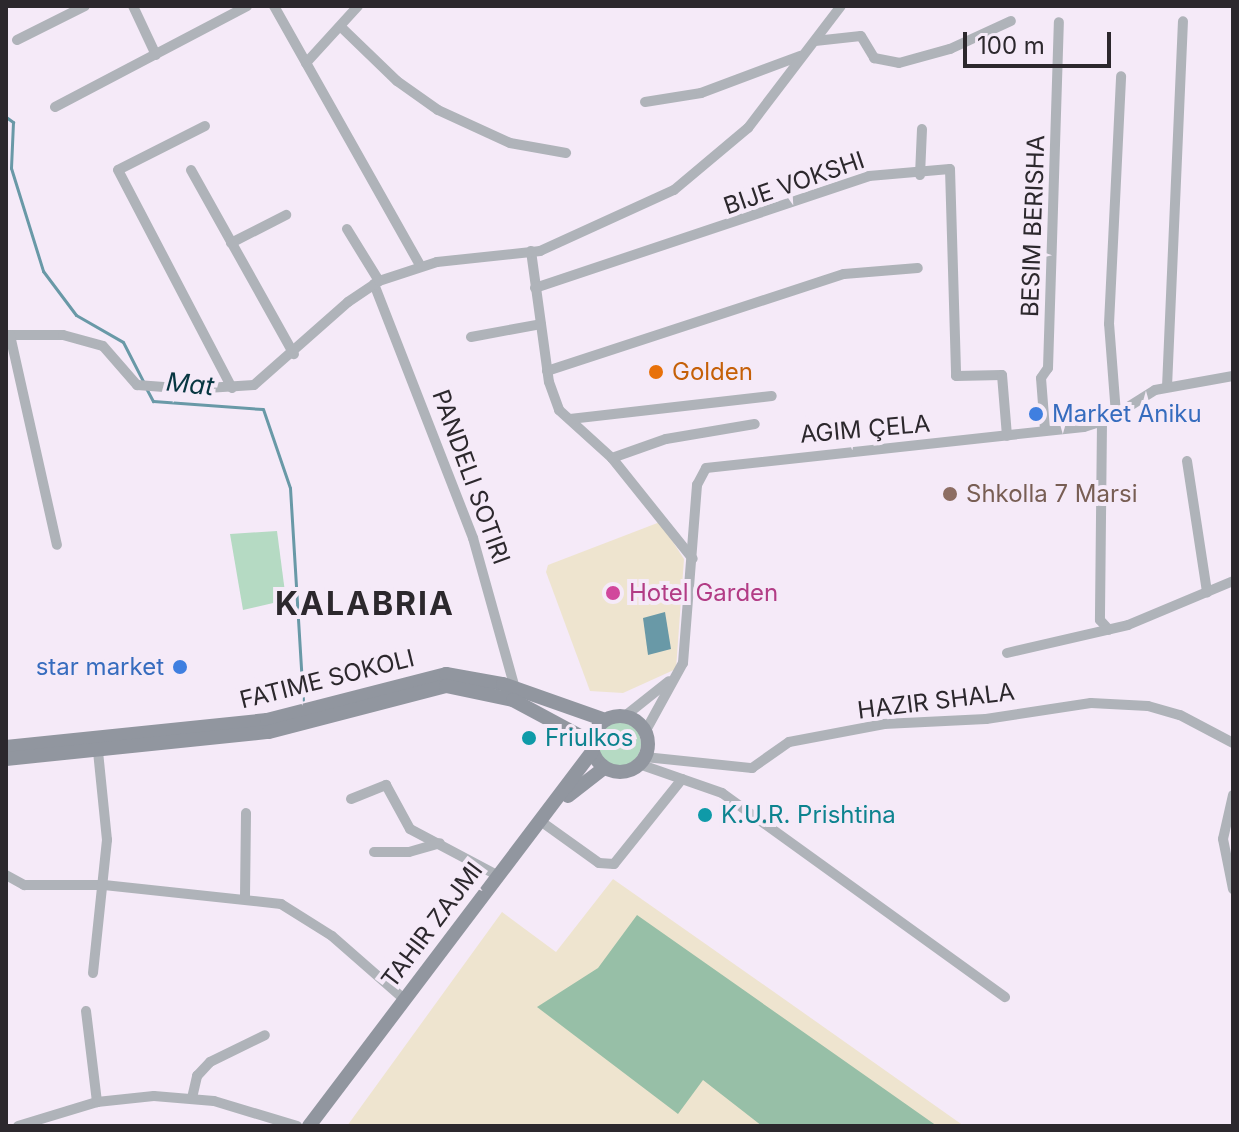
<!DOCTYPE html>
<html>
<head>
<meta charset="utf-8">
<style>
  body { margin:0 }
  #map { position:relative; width:1239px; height:1132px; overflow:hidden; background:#f5eaf8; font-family:Inter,sans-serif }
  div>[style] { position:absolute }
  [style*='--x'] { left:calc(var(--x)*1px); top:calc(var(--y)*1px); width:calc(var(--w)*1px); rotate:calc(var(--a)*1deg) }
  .commercial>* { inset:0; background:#eee4cf }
  .green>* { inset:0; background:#b5dac3 }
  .round { border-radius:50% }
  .forest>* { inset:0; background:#97bfa7 }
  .water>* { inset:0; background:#6999a7 }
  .stream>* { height:3px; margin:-1.5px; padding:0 1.5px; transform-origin:1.5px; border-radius:1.5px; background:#6999a7 }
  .street>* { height:10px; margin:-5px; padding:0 5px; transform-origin:5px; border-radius:5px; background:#afb3b9 }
  .secondary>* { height:14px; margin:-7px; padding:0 7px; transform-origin:7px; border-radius:7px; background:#91969f }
  .secondary>.ring { margin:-7px; padding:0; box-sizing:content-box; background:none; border:14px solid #91969f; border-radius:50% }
  .dots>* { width:22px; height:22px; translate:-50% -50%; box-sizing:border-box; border:4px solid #f5eaf8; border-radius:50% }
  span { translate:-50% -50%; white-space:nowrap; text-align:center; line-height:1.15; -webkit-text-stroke:8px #f5eaf8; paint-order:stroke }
  .street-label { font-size:24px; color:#2c282d }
  .food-label { font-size:24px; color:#c56008 }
  .left { translate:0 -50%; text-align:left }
  .shop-label { font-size:24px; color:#366cbe }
  .right { translate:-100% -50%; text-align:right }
  .education-label { font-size:24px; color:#785e54 }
  .hotel-label { font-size:24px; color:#b23c85 }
  .culture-label { font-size:24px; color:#0d838f }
  .water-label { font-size:26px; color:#073641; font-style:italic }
  .district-label { font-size:32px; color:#2c282d; font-weight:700; letter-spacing:2px }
  .frame { position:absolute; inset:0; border:8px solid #2c282d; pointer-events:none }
  .scale { position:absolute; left:963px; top:32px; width:148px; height:36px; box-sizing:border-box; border:4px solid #2c282d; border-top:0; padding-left:10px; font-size:24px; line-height:28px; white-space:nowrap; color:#2c282d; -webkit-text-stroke:6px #f5eaf8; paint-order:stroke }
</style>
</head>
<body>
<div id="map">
  <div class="commercial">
    <i style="clip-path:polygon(660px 522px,684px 559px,676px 669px,623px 693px,590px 691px,546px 572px,548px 565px)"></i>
    <i style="clip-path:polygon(613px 879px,784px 999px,964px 1126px,347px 1126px,502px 912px,556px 952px)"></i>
  </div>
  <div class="green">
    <i style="clip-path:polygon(277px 531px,286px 600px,243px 610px,230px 534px)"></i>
    <i class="round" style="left:597px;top:722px;width:44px;height:44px"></i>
  </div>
  <div class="forest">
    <i style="clip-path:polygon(637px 915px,937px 1126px,762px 1126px,703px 1080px,678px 1114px,537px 1007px,598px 968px)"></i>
  </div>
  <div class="water">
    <i style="clip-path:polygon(665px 612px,671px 649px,648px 655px,643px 618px)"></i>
  </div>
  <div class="stream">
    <i style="--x:6;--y:117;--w:9;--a:36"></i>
    <i style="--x:13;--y:122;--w:46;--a:92.5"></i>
    <i style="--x:11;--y:168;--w:108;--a:72.7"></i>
    <i style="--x:43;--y:271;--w:55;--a:53.1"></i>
    <i style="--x:76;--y:315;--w:54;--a:29.9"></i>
    <i style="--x:123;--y:342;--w:44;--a:62.9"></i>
    <i style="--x:146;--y:388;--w:15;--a:62"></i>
    <i style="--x:153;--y:401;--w:110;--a:4.2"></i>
    <i style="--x:263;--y:409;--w:83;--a:71.1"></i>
    <i style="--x:290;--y:488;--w:212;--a:86.5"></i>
  </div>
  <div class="street">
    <i style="--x:133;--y:6;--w:54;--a:64.9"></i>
    <i style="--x:274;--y:6;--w:297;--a:60.6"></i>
    <i style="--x:341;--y:27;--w:78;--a:44"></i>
    <i style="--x:397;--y:81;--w:50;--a:35.3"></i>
    <i style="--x:438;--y:110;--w:79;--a:24.6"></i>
    <i style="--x:510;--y:143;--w:57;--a:10.1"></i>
    <i style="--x:17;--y:40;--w:76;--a:-26.6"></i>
    <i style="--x:815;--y:41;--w:46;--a:-6.2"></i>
    <i style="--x:861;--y:36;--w:26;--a:59"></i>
    <i style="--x:874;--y:58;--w:25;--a:11"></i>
    <i style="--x:899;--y:63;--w:53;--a:-15.4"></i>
    <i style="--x:950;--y:49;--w:67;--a:-24.7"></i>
    <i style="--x:306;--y:63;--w:77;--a:-47.6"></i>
    <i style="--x:645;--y:102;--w:57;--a:-9.1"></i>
    <i style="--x:701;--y:93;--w:106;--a:-20.5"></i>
    <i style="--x:55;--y:107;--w:217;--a:-27.7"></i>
    <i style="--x:205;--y:126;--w:97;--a:153.2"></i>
    <i style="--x:118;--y:170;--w:246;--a:62.4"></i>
    <i style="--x:191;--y:170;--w:211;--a:60.8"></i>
    <i style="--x:920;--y:175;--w:46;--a:-87.5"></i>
    <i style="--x:347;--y:229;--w:61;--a:58.4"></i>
    <i style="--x:231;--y:243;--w:62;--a:-27"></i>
    <i style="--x:531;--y:251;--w:132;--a:82.2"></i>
    <i style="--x:549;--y:382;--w:30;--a:70"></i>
    <i style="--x:559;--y:410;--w:72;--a:42.2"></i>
    <i style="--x:612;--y:458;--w:129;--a:51.3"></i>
    <i style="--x:374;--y:284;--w:273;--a:68.7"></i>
    <i style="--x:473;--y:538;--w:156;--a:74.4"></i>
    <i style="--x:535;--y:288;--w:352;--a:-18.5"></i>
    <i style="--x:869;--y:176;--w:81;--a:-4.9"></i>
    <i style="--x:950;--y:169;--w:207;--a:88.3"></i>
    <i style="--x:956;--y:376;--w:46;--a:-1.2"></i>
    <i style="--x:1002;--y:375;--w:61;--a:85.3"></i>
    <i style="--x:6;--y:335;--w:57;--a:0"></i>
    <i style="--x:63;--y:335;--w:41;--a:15.4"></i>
    <i style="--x:103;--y:346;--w:52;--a:48.9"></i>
    <i style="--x:137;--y:385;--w:54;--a:4.2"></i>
    <i style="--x:191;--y:389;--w:63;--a:-3.6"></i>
    <i style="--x:254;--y:385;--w:125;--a:-41.4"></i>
    <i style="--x:348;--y:302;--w:37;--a:-34"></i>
    <i style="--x:379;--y:281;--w:61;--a:-18.1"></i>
    <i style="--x:437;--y:262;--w:104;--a:-6.1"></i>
    <i style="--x:540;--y:251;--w:147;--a:-24.5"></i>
    <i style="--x:674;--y:190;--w:97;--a:-40"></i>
    <i style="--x:748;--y:128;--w:153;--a:-52.7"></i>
    <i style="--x:10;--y:335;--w:215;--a:77.4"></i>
    <i style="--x:471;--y:337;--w:71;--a:-10.5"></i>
    <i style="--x:547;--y:371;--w:312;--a:-18.1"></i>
    <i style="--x:844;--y:274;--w:74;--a:-4.6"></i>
    <i style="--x:1167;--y:387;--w:366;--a:-87.5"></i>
    <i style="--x:1116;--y:414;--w:90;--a:-94.4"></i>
    <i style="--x:1109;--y:324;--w:248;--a:-87.2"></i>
    <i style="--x:570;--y:419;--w:203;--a:-6.5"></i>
    <i style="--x:1102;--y:422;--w:198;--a:90.6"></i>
    <i style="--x:1100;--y:620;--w:13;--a:48"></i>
    <i style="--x:1045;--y:430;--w:52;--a:-94.4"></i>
    <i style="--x:1041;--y:378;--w:12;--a:-55"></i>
    <i style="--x:1048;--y:368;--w:346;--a:-88.2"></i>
    <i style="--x:612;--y:458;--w:57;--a:-19.4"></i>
    <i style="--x:666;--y:439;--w:90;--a:-9.6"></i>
    <i style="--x:1187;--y:461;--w:133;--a:81.3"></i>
    <i style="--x:1007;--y:653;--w:124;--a:-13"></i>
    <i style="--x:1128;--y:625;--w:114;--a:-22.7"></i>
    <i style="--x:625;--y:716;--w:56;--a:-38.5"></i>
    <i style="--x:645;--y:732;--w:79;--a:-61.2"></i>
    <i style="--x:683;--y:663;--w:179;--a:-85.5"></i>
    <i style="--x:697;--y:485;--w:19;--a:-62"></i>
    <i style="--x:706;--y:468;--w:380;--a:-6.2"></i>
    <i style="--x:1084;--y:427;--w:26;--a:-18"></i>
    <i style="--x:1109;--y:419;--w:54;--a:-32.2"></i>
    <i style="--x:1155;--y:390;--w:79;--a:-10.2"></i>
    <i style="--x:645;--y:757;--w:108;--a:5.9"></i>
    <i style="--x:752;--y:768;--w:45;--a:-35.1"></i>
    <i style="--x:789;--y:742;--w:97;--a:-10.7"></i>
    <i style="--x:884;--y:724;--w:102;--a:-2.8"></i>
    <i style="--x:986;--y:719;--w:106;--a:-8.7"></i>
    <i style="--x:1091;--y:703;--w:57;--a:3"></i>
    <i style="--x:1148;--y:706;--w:33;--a:16"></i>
    <i style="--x:1180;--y:715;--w:60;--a:27.8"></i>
    <i style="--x:639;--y:764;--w:88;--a:19.3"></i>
    <i style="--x:722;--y:793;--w:349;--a:35.8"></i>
    <i style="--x:1233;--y:795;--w:45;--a:102.8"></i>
    <i style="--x:1223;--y:839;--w:51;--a:78.7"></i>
    <i style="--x:351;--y:799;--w:38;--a:-22"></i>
    <i style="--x:386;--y:785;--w:50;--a:61.4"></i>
    <i style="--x:410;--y:829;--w:98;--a:27.9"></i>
    <i style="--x:546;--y:825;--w:65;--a:35.6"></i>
    <i style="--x:599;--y:863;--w:15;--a:4"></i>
    <i style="--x:614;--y:864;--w:109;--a:-51.3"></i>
    <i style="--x:374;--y:852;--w:35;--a:0"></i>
    <i style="--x:409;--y:852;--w:32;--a:-16"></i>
    <i style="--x:6;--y:875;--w:21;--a:29"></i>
    <i style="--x:24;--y:885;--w:80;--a:0"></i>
    <i style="--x:104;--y:885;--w:178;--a:6.1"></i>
    <i style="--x:281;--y:904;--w:60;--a:32.1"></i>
    <i style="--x:332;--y:936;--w:96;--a:41.2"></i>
    <i style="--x:245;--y:896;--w:83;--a:-89.3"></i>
    <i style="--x:93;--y:973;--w:134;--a:-84"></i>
    <i style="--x:107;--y:840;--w:88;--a:-95.8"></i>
    <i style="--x:86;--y:1011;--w:92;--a:83.1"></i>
    <i style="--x:192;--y:1098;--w:23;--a:-77"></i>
    <i style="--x:197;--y:1076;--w:19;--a:-47"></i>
    <i style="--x:210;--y:1062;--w:61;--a:-26.1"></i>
    <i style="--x:18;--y:1126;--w:83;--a:-16.9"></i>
    <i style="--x:97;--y:1102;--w:57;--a:-6"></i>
    <i style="--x:154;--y:1096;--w:60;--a:4.8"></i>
    <i style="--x:214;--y:1101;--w:87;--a:16.8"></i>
  </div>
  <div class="secondary">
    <i class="ring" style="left:592px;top:716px;width:42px;height:42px"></i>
    <i style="--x:6;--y:747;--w:262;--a:-5.9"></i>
    <i style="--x:267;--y:720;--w:185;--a:-14.4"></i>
    <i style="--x:446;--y:674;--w:58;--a:10"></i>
    <i style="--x:503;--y:684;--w:108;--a:19.4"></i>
    <i style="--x:6;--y:759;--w:264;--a:-5.9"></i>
    <i style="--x:269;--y:732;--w:183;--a:-14.6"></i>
    <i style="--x:446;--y:686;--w:68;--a:11.8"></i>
    <i style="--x:513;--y:700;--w:89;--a:28.3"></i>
    <i style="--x:568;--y:796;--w:46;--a:-37.9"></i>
    <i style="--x:309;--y:1126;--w:469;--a:-52.9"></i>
  </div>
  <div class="dots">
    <i style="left:656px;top:372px;background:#e8710a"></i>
    <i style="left:1036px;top:414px;background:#3f7fe0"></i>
    <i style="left:950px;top:494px;background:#8d6e63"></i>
    <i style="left:613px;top:593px;background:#d1479c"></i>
    <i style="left:180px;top:667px;background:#3f7fe0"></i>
    <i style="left:529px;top:738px;background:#0f9aa8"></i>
    <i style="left:705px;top:815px;background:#0f9aa8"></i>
  </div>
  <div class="street-label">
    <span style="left:794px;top:183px;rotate:-19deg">BIJE VOKSHI</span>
    <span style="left:1033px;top:226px;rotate:-88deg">BESIM BERISHA</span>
    <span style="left:865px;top:429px;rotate:-5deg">AGIM ÇELA</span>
    <span style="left:471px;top:477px;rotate:70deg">PANDELI SOTIRI</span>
    <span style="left:327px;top:679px;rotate:-14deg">FATIME SOKOLI</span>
    <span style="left:936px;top:701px;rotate:-7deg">HAZIR SHALA</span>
    <span style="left:432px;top:925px;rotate:-53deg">TAHIR ZAJMI</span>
  </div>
  <div class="food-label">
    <span class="left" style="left:672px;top:372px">Golden</span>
  </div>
  <div class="shop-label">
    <span class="left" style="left:1052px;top:414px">Market Aniku</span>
    <span class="right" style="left:164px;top:667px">star market</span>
  </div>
  <div class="education-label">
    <span class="left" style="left:966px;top:494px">Shkolla 7 Marsi</span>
  </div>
  <div class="hotel-label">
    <span class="left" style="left:629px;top:593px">Hotel Garden</span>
  </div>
  <div class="culture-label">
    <span class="left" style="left:545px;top:738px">Friulkos</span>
    <span class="left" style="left:721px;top:815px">K.U.R. Prishtina</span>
  </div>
  <div class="water-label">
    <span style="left:190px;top:384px;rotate:6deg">Mat</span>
  </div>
  <div class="district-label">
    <span style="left:365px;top:604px">KALABRIA</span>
  </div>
  <div class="frame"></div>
  <div class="scale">100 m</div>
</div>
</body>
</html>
